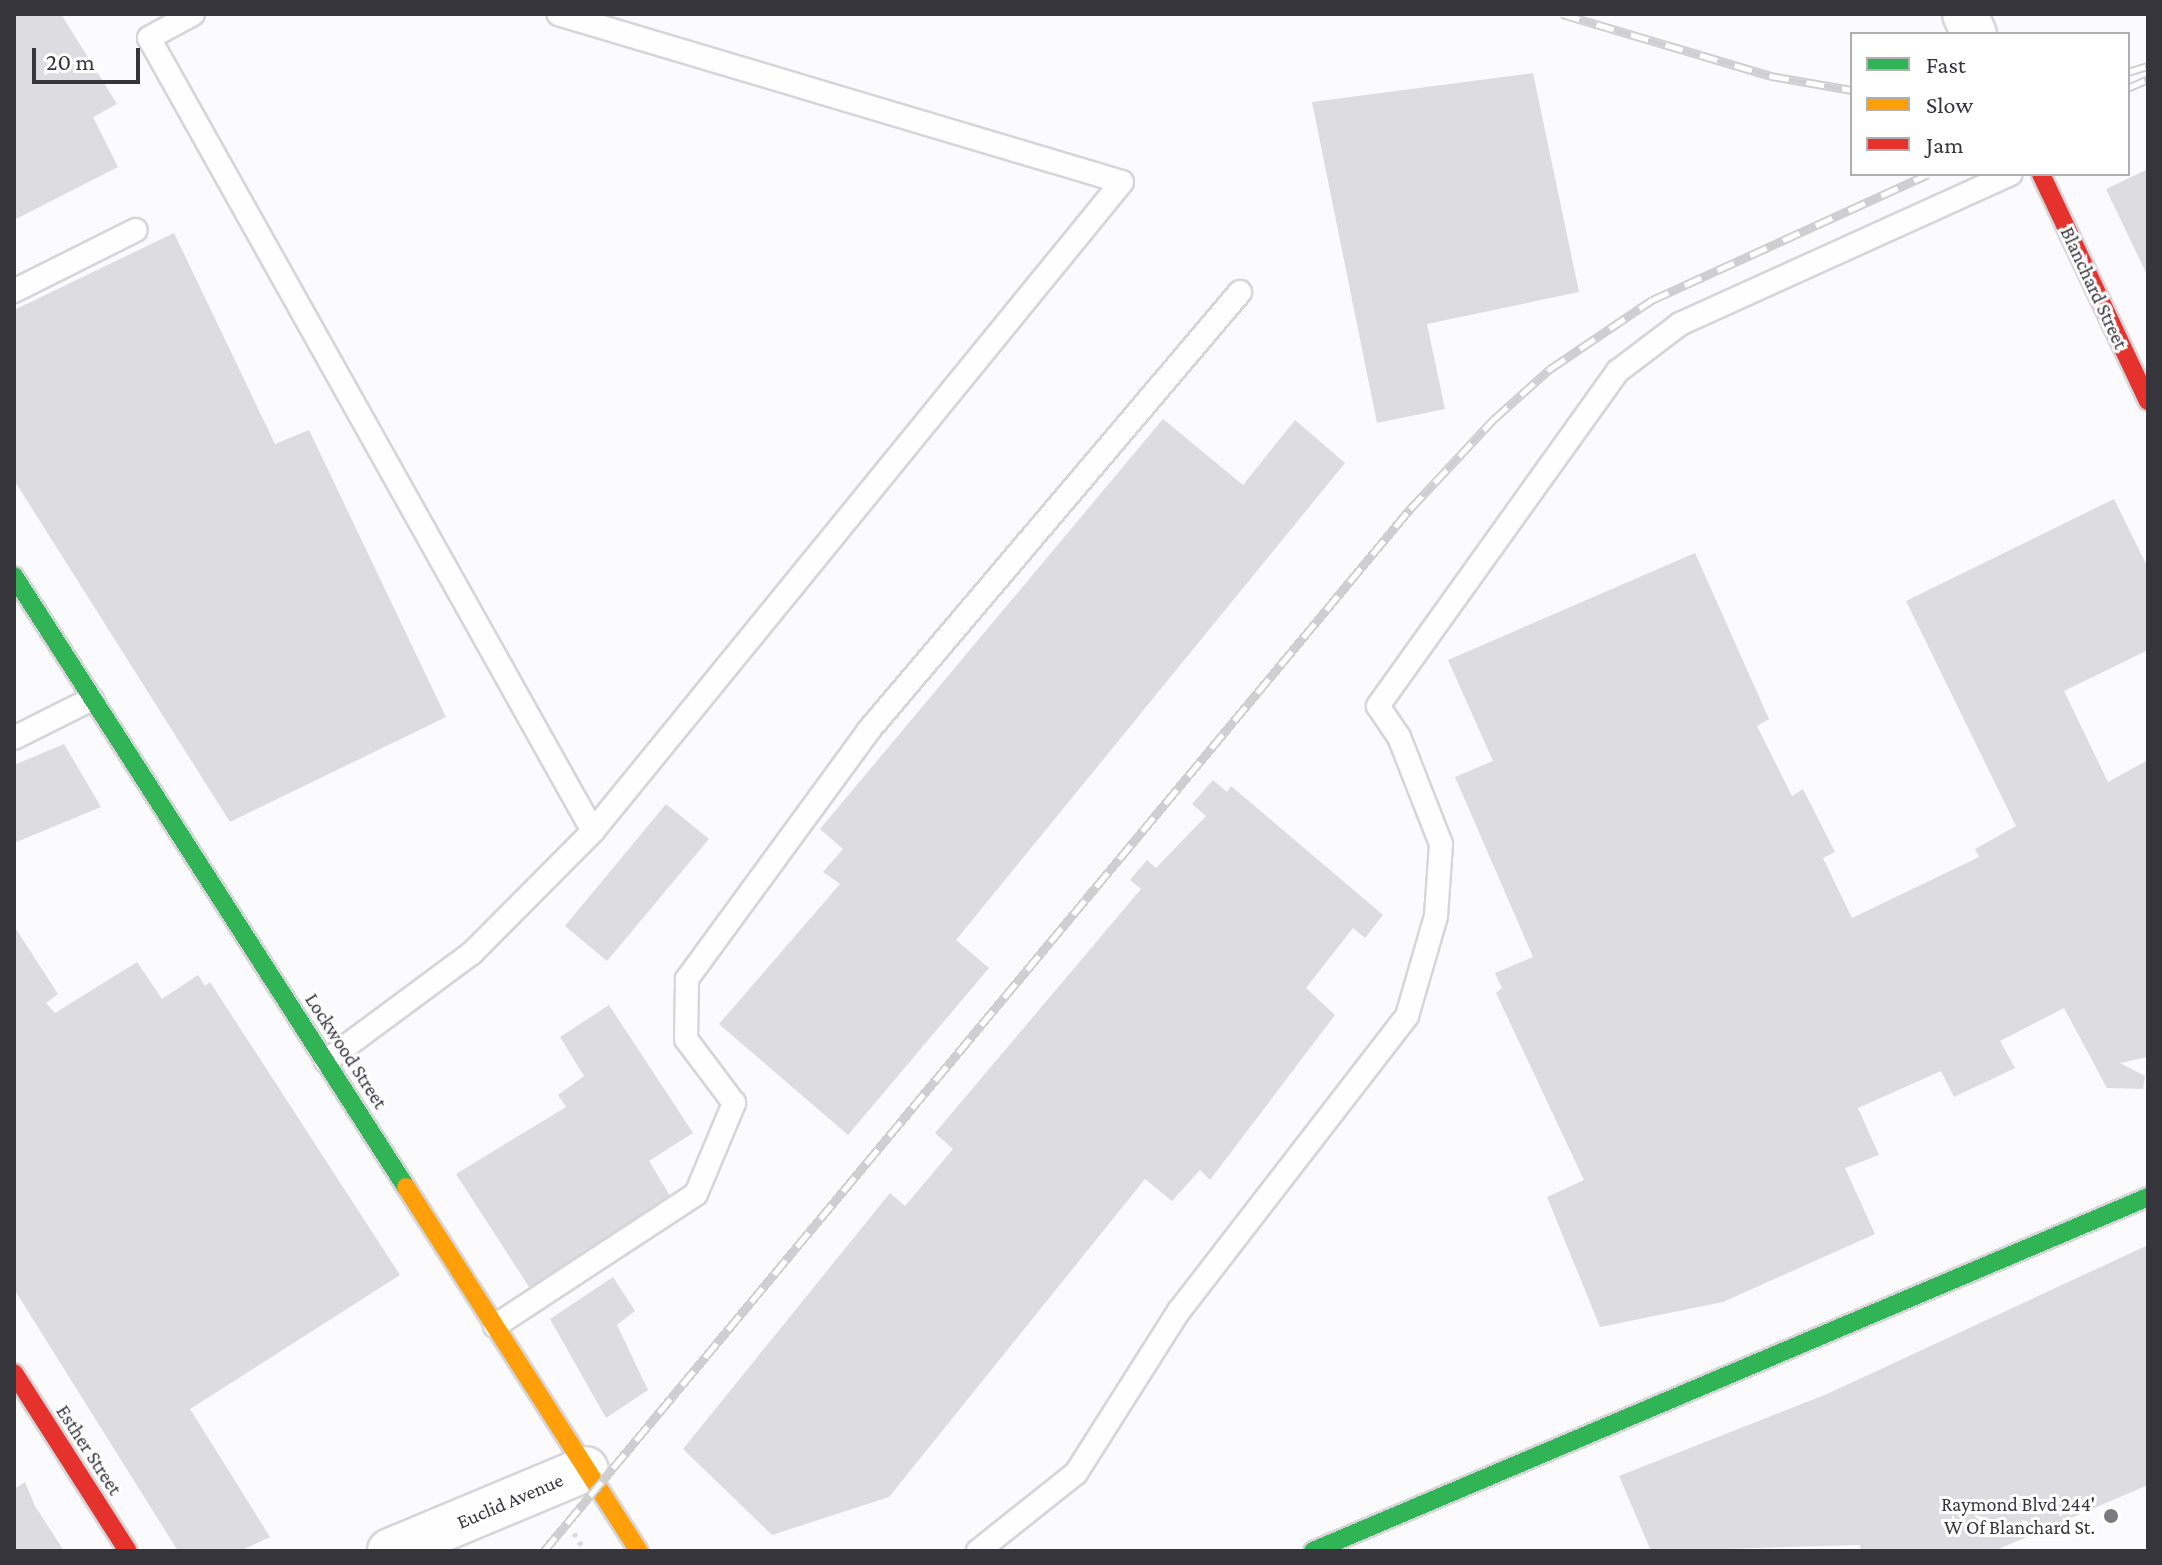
<!DOCTYPE html>
<html>
<head>
<meta charset="utf-8">
<style>
  body { margin:0 }
  #map { position:relative; width:2162px; height:1565px; overflow:hidden; background:#fbfafc; font-family:"Crimson Pro",serif }
  div>[style] { position:absolute }
  [style*='--x'] { left:calc(var(--x)*1px); top:calc(var(--y)*1px); width:calc(var(--w)*1px); rotate:calc(var(--a)*1deg) }
  .building>* { inset:0; background:#dddce0 }
  .path>* { height:5px; margin-top:-2.5px; transform-origin:0; background:repeating-linear-gradient(90deg,#dadadb 0 4px,transparent 0 10px) }
  .roads { filter:drop-shadow(2px 0 #d6d5d9) drop-shadow(-2px 0 #d6d5d9) drop-shadow(0 2px #d6d5d9) drop-shadow(0 -2px #d6d5d9) }
  .lane>* { height:22px; margin:-11px; padding:0 11px; transform-origin:11px; border-radius:11px; background:#fefeff }
  .street>* { height:44px; margin:-22px; padding:0 22px; transform-origin:22px; border-radius:22px; background:#fefeff }
  .fast>* { height:18px; margin:-9px; padding:0 9px; transform-origin:9px; border-radius:9px; background:#30b455 }
  .slow>* { height:18px; margin:-9px; padding:0 9px; transform-origin:9px; border-radius:9px; background:#ff9f0a }
  .jam>* { height:18px; margin:-9px; padding:0 9px; transform-origin:9px; border-radius:9px; background:#e5322d }
  .rail>* { height:9px; margin-top:-4.5px; transform-origin:0; background:repeating-linear-gradient(90deg,#fff 0 18px,#cfcfd0 0 36px); box-sizing:border-box; border-block:2px solid #cfcfd0 }
  .dots>* { width:22px; height:22px; translate:-50% -50%; box-sizing:border-box; border:4px solid #fff; border-radius:50% }
  span { translate:-50% -50%; white-space:nowrap; text-align:center; line-height:1.15; -webkit-text-stroke:6px #fff; paint-order:stroke }
  .street-label { font-size:20px; color:#37353c }
  .poi-label { font-size:20px; color:#37353c }
  .right { translate:-100% -50%; text-align:right }
  .frame { position:absolute; inset:0; border:16px solid #37353c; pointer-events:none }
  .legend { position:absolute; left:1850px; top:32px; width:280px; height:144px; box-sizing:border-box; background:#fff; border:2px solid #afaeb1; margin:0; padding:10px 14px; list-style:none; font-size:24px; color:#37353c }
  .legend li { display:flex; align-items:center; gap:16px; height:40px }
  .legend b { width:40px; border:2px solid #afaeb1 }
  .scale { position:absolute; left:32px; top:48px; width:108px; height:36px; box-sizing:border-box; border:4px solid #37353c; border-top:0; padding-left:10px; font-size:24px; line-height:28px; white-space:nowrap; color:#37353c; -webkit-text-stroke:6px #fff; paint-order:stroke }
</style>
</head>
<body>
<div id="map">
  <div class="building">
    <i style="clip-path:polygon(14px 14px,61px 14px,117px 104px,93px 117px,118px 167px,14px 220px)"></i>
    <i style="clip-path:polygon(1533px 73px,1579px 292px,1427px 324px,1445px 409px,1377px 423px,1312px 102px)"></i>
    <i style="clip-path:polygon(2148px 169px,2148px 277px,2106px 189px)"></i>
    <i style="clip-path:polygon(174px 233px,275px 444px,309px 430px,446px 717px,230px 822px,14px 480px,14px 310px)"></i>
    <i style="clip-path:polygon(1163px 419px,1243px 485px,1295px 420px,1345px 463px,956px 940px,989px 968px,848px 1135px,719px 1024px,840px 884px,823px 872px,843px 849px,820px 829px)"></i>
    <i style="clip-path:polygon(2114px 499px,2148px 568px,2148px 650px,2064px 691px,2108px 782px,2148px 760px,2148px 1057px,2120px 1063px,2145px 1076px,2143px 1089px,2107px 1088px,2064px 1008px,2000px 1041px,2015px 1068px,1954px 1097px,1941px 1071px,1858px 1108px,1879px 1155px,1845px 1168px,1875px 1234px,1723px 1302px,1600px 1327px,1547px 1197px,1584px 1180px,1496px 993px,1502px 988px,1495px 973px,1533px 957px,1455px 777px,1493px 761px,1448px 660px,1695px 553px,1769px 719px,1757px 726px,1792px 796px,1803px 789px,1835px 852px,1823px 858px,1852px 918px,1979px 857px,1975px 849px,2016px 826px,1906px 601px)"></i>
    <i style="clip-path:polygon(64px 744px,101px 807px,14px 843px,14px 765px)"></i>
    <i style="clip-path:polygon(1213px 780px,1227px 792px,1231px 786px,1383px 915px,1365px 938px,1353px 928px,1306px 988px,1335px 1015px,1210px 1180px,1200px 1170px,1172px 1201px,1145px 1179px,889px 1497px,772px 1535px,683px 1449px,890px 1193px,905px 1206px,953px 1149px,935px 1133px,1141px 889px,1130px 880px,1147px 860px,1156px 868px,1206px 816px,1192px 804px)"></i>
    <i style="clip-path:polygon(666px 804px,709px 839px,607px 961px,565px 926px)"></i>
    <i style="clip-path:polygon(14px 926px,58px 994px,46px 1003px,55px 1013px,137px 962px,162px 999px,198px 975px,205px 986px,210px 982px,400px 1275px,190px 1409px,270px 1537px,240px 1551px,178px 1551px,14px 1289px)"></i>
    <i style="clip-path:polygon(609px 1005px,693px 1133px,649px 1161px,675px 1204px,531px 1290px,456px 1174px,566px 1107px,558px 1095px,584px 1076px,560px 1037px)"></i>
    <i style="clip-path:polygon(2148px 1245px,2148px 1485px,1994px 1551px,1861px 1551px,1860px 1545px,1651px 1551px,1619px 1476px,1827px 1394px)"></i>
    <i style="clip-path:polygon(613px 1277px,635px 1311px,617px 1325px,648px 1390px,606px 1418px,550px 1319px)"></i>
    <i style="clip-path:polygon(25px 1482px,35px 1506px,64px 1551px,14px 1551px,14px 1489px)"></i>
  </div>
  <div class="path">
    <i style="--x:574;--y:1533;--w:21;--a:59"></i>
  </div>
  <div class="roads">
    <div class="lane">
      <i style="--x:193;--y:14;--w:50;--a:151.4"></i>
      <i style="--x:149;--y:38;--w:909;--a:60.76"></i>
      <i style="--x:14;--y:291;--w:136;--a:-26.6"></i>
      <i style="--x:14;--y:738;--w:87;--a:-26.6"></i>
      <i style="--x:326;--y:1061;--w:182;--a:-36.5"></i>
      <i style="--x:472;--y:953;--w:172;--a:-45.2"></i>
      <i style="--x:593;--y:831;--w:837;--a:-50.82"></i>
      <i style="--x:1122;--y:182;--w:588;--a:-163.41"></i>
      <i style="--x:495;--y:1326;--w:240;--a:-33.3"></i>
      <i style="--x:696;--y:1194;--w:99;--a:-67.3"></i>
      <i style="--x:734;--y:1103;--w:80;--a:-126.9"></i>
      <i style="--x:686;--y:1039;--w:60;--a:-89"></i>
      <i style="--x:687;--y:979;--w:308;--a:-53.8"></i>
      <i style="--x:869;--y:730;--w:574;--a:-49.73"></i>
      <i style="--x:978;--y:1551;--w:125;--a:-38.5"></i>
      <i style="--x:1076;--y:1473;--w:192;--a:-57.6"></i>
      <i style="--x:1179;--y:1311;--w:373;--a:-52.3"></i>
      <i style="--x:1407;--y:1016;--w:104;--a:-73.8"></i>
      <i style="--x:1436;--y:916;--w:72;--a:-86"></i>
      <i style="--x:1441;--y:844;--w:115;--a:-111.4"></i>
      <i style="--x:1399;--y:737;--w:37;--a:-124"></i>
      <i style="--x:1378;--y:706;--w:412;--a:-54.4"></i>
      <i style="--x:1618;--y:371;--w:78;--a:-37.2"></i>
      <i style="--x:1680;--y:324;--w:363;--a:-24.4"></i>
    </div>
    <div class="street">
      <i style="--x:1965;--y:14;--w:22;--a:66"></i>
      <i style="--x:390;--y:1551;--w:212;--a:-22.7"></i>
    </div>
    <div class="fast">
      <i style="--x:14;--y:576;--w:726;--a:57.32"></i>
      <i style="--x:1313;--y:1551;--w:907;--a:-22.97"></i>
    </div>
    <div class="slow">
      <i style="--x:406;--y:1187;--w:432;--a:57.4"></i>
    </div>
    <div class="jam">
      <i style="--x:2041;--y:174;--w:251;--a:64.8"></i>
      <i style="--x:14;--y:1373;--w:211;--a:57.4"></i>
    </div>
  </div>
  <div class="rail">
    <i style="--x:1562;--y:14;--w:218;--a:16.5"></i>
    <i style="--x:1771;--y:76;--w:82;--a:9.8"></i>
    <i style="--x:2128;--y:72;--w:21;--a:-17"></i>
    <i style="--x:2128;--y:88;--w:22;--a:-24"></i>
    <i style="--x:544;--y:1551;--w:1355;--a:-50.27"></i>
    <i style="--x:1410;--y:509;--w:123;--a:-47"></i>
    <i style="--x:1494;--y:419;--w:75;--a:-41.8"></i>
    <i style="--x:1550;--y:369;--w:123;--a:-34.1"></i>
    <i style="--x:1652;--y:300;--w:303;--a:-24.5"></i>
  </div>
  <div class="dots">
    <i style="left:2111px;top:1516px;background:#7c7a7f"></i>
  </div>
  <div class="street-label">
    <span style="left:2094px;top:288px;rotate:65deg">Blanchard Street</span>
    <span style="left:346px;top:1051px;rotate:57deg">Lockwood Street</span>
    <span style="left:89px;top:1450px;rotate:57deg">Esther Street</span>
    <span style="left:510px;top:1501px;rotate:-23deg">Euclid Avenue</span>
  </div>
  <div class="poi-label">
    <span class="right" style="left:2095px;top:1516px">Raymond Blvd 244'<br>W Of Blanchard St.</span>
  </div>
  <div class="frame"></div>
  <ul class="legend">
  <li><b style="height:10px;background:#30b455"></b>Fast</li>
  <li><b style="height:10px;background:#ff9f0a"></b>Slow</li>
  <li><b style="height:10px;background:#e5322d"></b>Jam</li>
  </ul>
  <div class="scale">20 m</div>
</div>
</body>
</html>
